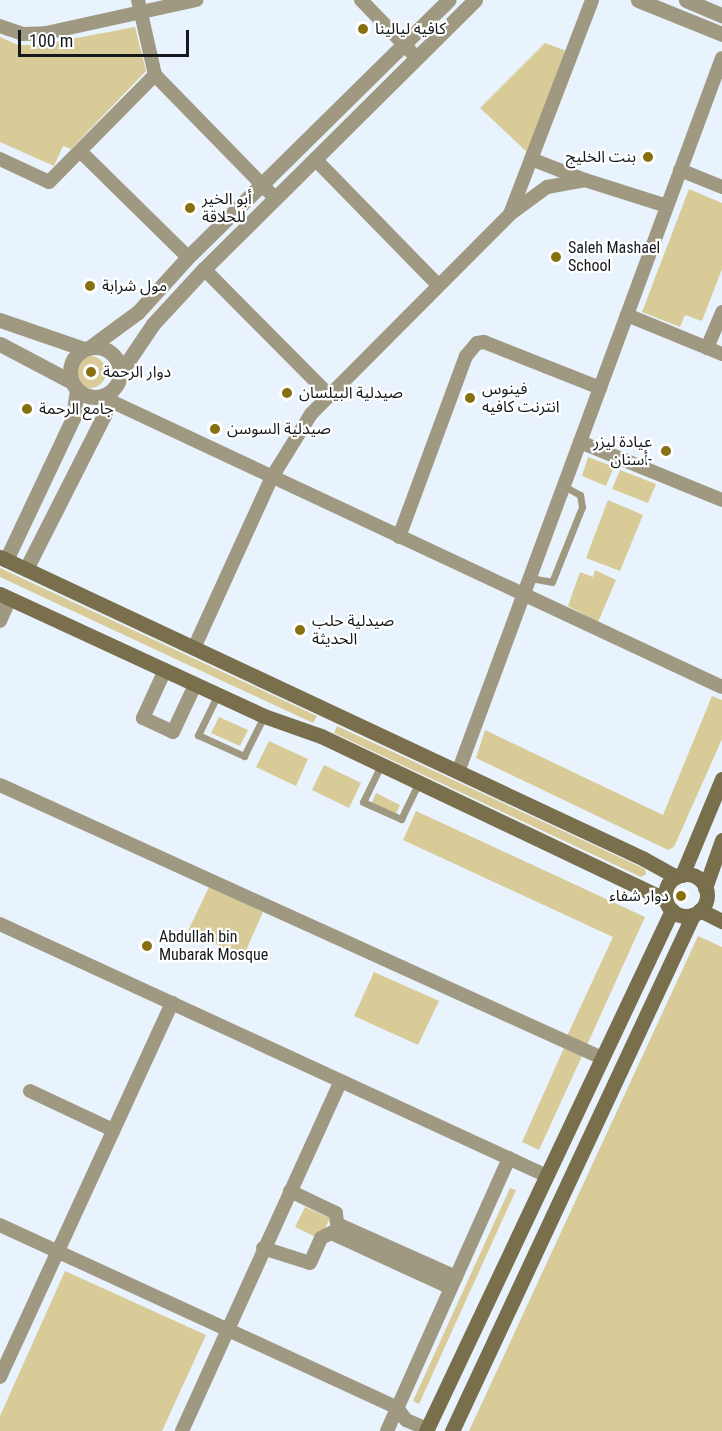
<!DOCTYPE html>
<html>
<head>
<meta charset="utf-8">
<style>
  body { margin:0 }
  #map { position:relative; width:722px; height:1431px; overflow:hidden; background:#e9f3fd; font-family:"Roboto Condensed","Noto Sans Arabic",sans-serif }
  div>[style] { position:absolute }
  [style*='--x'] { left:calc(var(--x)*1px); top:calc(var(--y)*1px); width:calc(var(--w)*1px); rotate:calc(var(--a)*1deg) }
  .green>* { inset:0; background:#d9cb97 }
  .round { border-radius:50% }
  .service>* { height:7px; margin:-3.5px; padding:0 3.5px; transform-origin:3.5px; border-radius:3.5px; background:#a09982 }
  .minor>* { height:14px; margin:-7px; padding:0 7px; transform-origin:7px; border-radius:7px; background:#a09982 }
  .tertiary>* { height:15px; margin:-7.5px; padding:0 7.5px; transform-origin:7.5px; border-radius:7.5px; background:#a09982 }
  .tertiary>.ring { margin:-7.5px; padding:0; box-sizing:content-box; background:none; border:15px solid #a09982; border-radius:50% }
  .secondary>* { height:15px; margin:-7.5px; padding:0 7.5px; transform-origin:7.5px; border-radius:7.5px; background:#796f4d }
  .secondary>.ring { margin:-7.5px; padding:0; box-sizing:content-box; background:none; border:15px solid #796f4d; border-radius:50% }
  .dots>* { width:16px; height:16px; translate:-50% -50%; box-sizing:border-box; border:3px solid #fff; border-radius:50% }
  span { translate:-50% -50%; white-space:nowrap; text-align:center; line-height:1.15; -webkit-text-stroke:4.5px #fff; paint-order:stroke }
  .poi-label { font-size:16px; color:#15191c }
  .left { translate:0 -50%; text-align:left }
  .right { translate:-100% -50%; text-align:right }
  .scale { position:absolute; left:18px; top:30px; width:171px; height:27px; box-sizing:border-box; border:3px solid #15191c; border-top:0; padding-left:8px; font-size:18px; line-height:21px; white-space:nowrap; color:#15191c; -webkit-text-stroke:4px #fff; paint-order:stroke }
</style>
</head>
<body>
<div id="map">
  <div class="green">
    <i style="clip-path:polygon(135px 27px,146px 71px,71px 149px,63px 146px,54px 166px,0 142px,0 37px,18px 45px,40px 45px)"></i>
    <i style="clip-path:polygon(545px 43px,564px 50px,566px 56px,527px 152px,480px 108px)"></i>
    <i style="clip-path:polygon(689px 189px,722px 203px,722px 269px,702px 321px,685px 315px,680px 327px,642px 312px)"></i>
    <i class="round" style="left:74px;top:356px;width:32px;height:32px"></i>
    <i style="clip-path:polygon(588px 457px,614px 467px,606px 486px,582px 476px)"></i>
    <i style="clip-path:polygon(620px 470px,656px 484px,648px 503px,612px 489px)"></i>
    <i style="clip-path:polygon(608px 500px,643px 515px,620px 571px,586px 558px)"></i>
    <i style="clip-path:polygon(0 568px,317px 716px,313px 723px,0 577px)"></i>
    <i style="clip-path:polygon(595px 570px,616px 580px,598px 622px,568px 606px,580px 572px,593px 577px)"></i>
    <i style="clip-path:polygon(712px 696px,722px 700px,722px 739px,674px 847px,668px 850px,476px 758px,485px 730px,663px 815px)"></i>
    <i style="clip-path:polygon(219px 717px,248px 730px,240px 746px,211px 733px)"></i>
    <i style="clip-path:polygon(337px 726px,645px 869px,646px 874px,641px 877px,334px 733px)"></i>
    <i style="clip-path:polygon(269px 741px,308px 759px,296px 786px,256px 767px)"></i>
    <i style="clip-path:polygon(324px 765px,361px 783px,349px 808px,312px 790px)"></i>
    <i style="clip-path:polygon(376px 793px,400px 805px,394px 819px,370px 807px)"></i>
    <i style="clip-path:polygon(416px 811px,645px 917px,587px 1045px,567px 1036px,613px 937px,403px 840px)"></i>
    <i style="clip-path:polygon(209px 887px,263px 912px,243px 957px,188px 931px)"></i>
    <i style="clip-path:polygon(698px 936px,722px 947px,722px 1431px,469px 1431px)"></i>
    <i style="clip-path:polygon(374px 972px,439px 1001px,418px 1045px,354px 1016px)"></i>
    <i style="clip-path:polygon(564px 1048px,582px 1056px,539px 1150px,522px 1142px)"></i>
    <i style="clip-path:polygon(510px 1188px,516px 1190px,419px 1404px,413px 1401px)"></i>
    <i style="clip-path:polygon(305px 1207px,330px 1218px,320px 1239px,295px 1227px)"></i>
    <i style="clip-path:polygon(65px 1271px,206px 1335px,162px 1431px,0 1431px,0 1416px)"></i>
  </div>
  <div class="service">
    <i style="--x:530;--y:578;--w:22;--a:10"></i>
    <i style="--x:552;--y:582;--w:81;--a:-68.2"></i>
    <i style="--x:582;--y:507;--w:12;--a:-99"></i>
    <i style="--x:580;--y:495;--w:18;--a:-151"></i>
    <i style="--x:218;--y:694;--w:46;--a:116"></i>
    <i style="--x:198;--y:735;--w:51;--a:24.5"></i>
    <i style="--x:244;--y:756;--w:45;--a:-63.4"></i>
    <i style="--x:381;--y:765;--w:41;--a:115.9"></i>
    <i style="--x:363;--y:802;--w:42;--a:24.1"></i>
    <i style="--x:401;--y:819;--w:41;--a:-64.1"></i>
  </div>
  <div class="minor">
    <i style="--x:138;--y:0;--w:77;--a:77.2"></i>
    <i style="--x:155;--y:75;--w:172;--a:45.7"></i>
    <i style="--x:361;--y:0;--w:81;--a:46"></i>
    <i style="--x:0;--y:26;--w:24;--a:19"></i>
    <i style="--x:23;--y:34;--w:23;--a:-2"></i>
    <i style="--x:46;--y:33;--w:154;--a:-12.4"></i>
    <i style="--x:82;--y:153;--w:148;--a:44.5"></i>
    <i style="--x:0;--y:159;--w:54;--a:25.1"></i>
    <i style="--x:49;--y:182;--w:151;--a:-45.3"></i>
    <i style="--x:315;--y:159;--w:176;--a:45.7"></i>
    <i style="--x:531;--y:159;--w:58;--a:21.3"></i>
    <i style="--x:680;--y:170;--w:45;--a:22"></i>
    <i style="--x:510;--y:214;--w:229;--a:-69"></i>
    <i style="--x:204;--y:269;--w:177;--a:45.2"></i>
    <i style="--x:627;--y:315;--w:103;--a:22.3"></i>
    <i style="--x:707;--y:348;--w:39;--a:-67"></i>
    <i style="--x:102;--y:397;--w:684;--a:25.07"></i>
    <i style="--x:580;--y:442;--w:153;--a:22.2"></i>
    <i style="--x:399;--y:537;--w:193;--a:-69.7"></i>
    <i style="--x:466;--y:356;--w:17;--a:-50"></i>
    <i style="--x:477;--y:343;--w:7;--a:-8"></i>
    <i style="--x:484;--y:342;--w:125;--a:21.6"></i>
    <i style="--x:0;--y:621;--w:24;--a:-66"></i>
    <i style="--x:194;--y:648;--w:188;--a:-65.5"></i>
    <i style="--x:272;--y:477;--w:74;--a:-58.2"></i>
    <i style="--x:311;--y:414;--w:282;--a:-45.1"></i>
    <i style="--x:510;--y:214;--w:46;--a:-36.1"></i>
    <i style="--x:547;--y:187;--w:39;--a:-10"></i>
    <i style="--x:585;--y:180;--w:86;--a:17.6"></i>
    <i style="--x:165;--y:670;--w:53;--a:114.6"></i>
    <i style="--x:143;--y:718;--w:33;--a:25"></i>
    <i style="--x:173;--y:732;--w:52;--a:-64.9"></i>
    <i style="--x:458;--y:772;--w:761;--a:-69.71"></i>
    <i style="--x:0;--y:785;--w:659;--a:24.39"></i>
    <i style="--x:0;--y:924;--w:600;--a:24.73"></i>
    <i style="--x:30;--y:1091;--w:92;--a:25.2"></i>
    <i style="--x:290;--y:1191;--w:51;--a:25.6"></i>
    <i style="--x:336;--y:1213;--w:11;--a:85"></i>
    <i style="--x:337;--y:1224;--w:130;--a:24"></i>
    <i style="--x:0;--y:1225;--w:437;--a:24.7"></i>
    <i style="--x:397;--y:1408;--w:15;--a:53"></i>
    <i style="--x:406;--y:1420;--w:23;--a:23"></i>
    <i style="--x:263;--y:1248;--w:49;--a:17.7"></i>
    <i style="--x:310;--y:1263;--w:27;--a:-66"></i>
    <i style="--x:321;--y:1238;--w:11;--a:-27"></i>
    <i style="--x:331;--y:1233;--w:132;--a:24.6"></i>
    <i style="--x:0;--y:1377;--w:412;--a:-65.3"></i>
    <i style="--x:182;--y:1431;--w:384;--a:-65.6"></i>
    <i style="--x:387;--y:1431;--w:299;--a:-65.9"></i>
  </div>
  <div class="tertiary">
    <i style="--x:638;--y:0;--w:91;--a:22"></i>
    <i style="--x:686;--y:0;--w:39;--a:23"></i>
    <i style="--x:0;--y:320;--w:89;--a:19"></i>
    <i style="--x:0;--y:344;--w:79;--a:27.9"></i>
    <i class="ring" style="left:70px;top:347px;width:35px;height:35px"></i>
    <i style="--x:89;--y:348;--w:61;--a:-36.3"></i>
    <i style="--x:138;--y:312;--w:74;--a:-47.7"></i>
    <i style="--x:188;--y:257;--w:366;--a:-44.6"></i>
    <i style="--x:120;--y:373;--w:59;--a:-56"></i>
    <i style="--x:153;--y:324;--w:75;--a:-47.2"></i>
    <i style="--x:204;--y:269;--w:382;--a:-44.8"></i>
    <i style="--x:6;--y:560;--w:157;--a:-64.7"></i>
    <i style="--x:73;--y:418;--w:27;--a:-82"></i>
    <i style="--x:26;--y:569;--w:173;--a:-63.1"></i>
    <i style="--x:104;--y:415;--w:23;--a:-75"></i>
  </div>
  <div class="secondary">
    <i style="--x:0;--y:557;--w:711;--a:25.12"></i>
    <i style="--x:644;--y:859;--w:37;--a:29"></i>
    <i style="--x:0;--y:594;--w:291;--a:24.8"></i>
    <i style="--x:264;--y:716;--w:60;--a:19.3"></i>
    <i style="--x:321;--y:736;--w:382;--a:25.4"></i>
    <i class="ring" style="left:665px;top:874px;width:27px;height:27px"></i>
    <i style="--x:682;--y:875;--w:104;--a:-67.4"></i>
    <i style="--x:705;--y:888;--w:51;--a:-70.5"></i>
    <i style="--x:700;--y:910;--w:25;--a:27"></i>
    <i style="--x:426;--y:1431;--w:576;--a:-64.72"></i>
    <i style="--x:452;--y:1431;--w:570;--a:-64.96"></i>
  </div>
  <div class="dots">
    <i style="left:363px;top:29px;background:#867010"></i>
    <i style="left:648px;top:157px;background:#867010"></i>
    <i style="left:190px;top:208px;background:#867010"></i>
    <i style="left:556px;top:257px;background:#867010"></i>
    <i style="left:90px;top:286px;background:#867010"></i>
    <i style="left:91px;top:372px;background:#867010"></i>
    <i style="left:287px;top:393px;background:#867010"></i>
    <i style="left:470px;top:398px;background:#867010"></i>
    <i style="left:27px;top:409px;background:#867010"></i>
    <i style="left:215px;top:429px;background:#867010"></i>
    <i style="left:666px;top:451px;background:#867010"></i>
    <i style="left:300px;top:630px;background:#867010"></i>
    <i style="left:681px;top:896px;background:#867010"></i>
    <i style="left:147px;top:946px;background:#867010"></i>
  </div>
  <div class="poi-label">
    <span class="left" style="left:375px;top:29px">كافيه ليالينا</span>
    <span class="right" style="left:636px;top:157px">بنت الخليج</span>
    <span class="left" style="left:202px;top:208px">أبو الخير<br>للحلاقة</span>
    <span class="left" style="left:568px;top:257px">Saleh Mashael<br>School</span>
    <span class="left" style="left:102px;top:286px">مول شرابة</span>
    <span class="left" style="left:103px;top:372px">دوار الرحمة</span>
    <span class="left" style="left:482px;top:398px">فينوس<br>انترنت كافيه</span>
    <span class="left" style="left:299px;top:393px">صيدلية البيلسان</span>
    <span class="left" style="left:39px;top:409px">جامع الرحمة</span>
    <span class="left" style="left:227px;top:429px">صيدلية السوسن</span>
    <span class="right" style="left:652px;top:451px">عيادة ليزر<br>أسنان-</span>
    <span class="left" style="left:312px;top:630px">صيدلية حلب<br>الحديثة</span>
    <span class="right" style="left:669px;top:896px">دوار شفاء</span>
    <span class="left" style="left:159px;top:946px">Abdullah bin<br>Mubarak Mosque</span>
  </div>
  <div class="scale">100 m</div>
</div>
</body>
</html>
